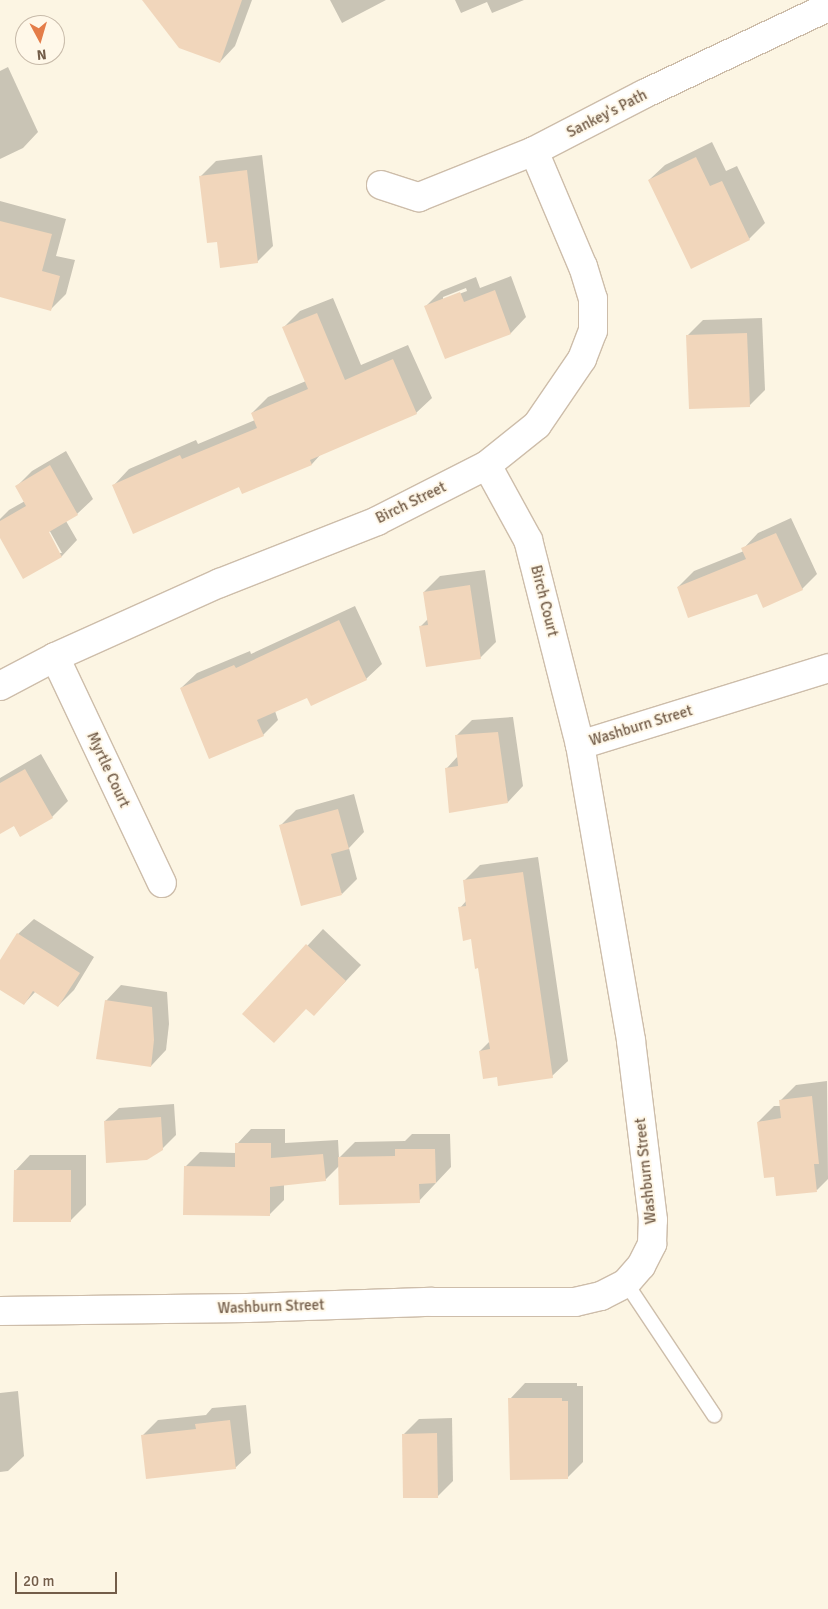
<!DOCTYPE html>
<html>
<head>
<meta charset="utf-8">
<style>
  body { margin:0 }
  #map { position:relative; width:828px; height:1609px; overflow:hidden; background:#fcf5e3; font-family:Signika,sans-serif }
  div>[style] { position:absolute }
  [style*='--x'] { left:calc(var(--x)*1px); top:calc(var(--y)*1px); width:calc(var(--w)*1px); rotate:calc(var(--a)*1deg) }
  .shadow>* { inset:0; background:#0003 }
  .building>* { inset:0; background:#f1d6bb }
  .roads { filter:drop-shadow(1px 0 #cdbdaa) drop-shadow(-1px 0 #cdbdaa) drop-shadow(0 1px #cdbdaa) drop-shadow(0 -1px #cdbdaa) }
  .service>* { height:14px; margin:-7px; padding:0 7px; transform-origin:7px; border-radius:7px; background:#fff }
  .minor>* { height:28px; margin:-14px; padding:0 14px; transform-origin:14px; border-radius:14px; background:#fff }
  span { translate:-50% -50%; white-space:nowrap; text-align:center; line-height:1.15; -webkit-text-stroke:4px #fff8e9; paint-order:stroke }
  .street-label { font-size:15px; color:#735d49 }
  .north { position:absolute; left:15px; top:15px; width:50px; height:50px; box-sizing:border-box; background:#fff8e9; border:1px solid #c7baa9; border-radius:50%; rotate:174deg; font-size:14px; font-weight:700; line-height:20px; text-align:center; color:#735d49 }
  .north::after { content:''; display:block; margin:auto; width:18px; height:22px; background:#e47d49; clip-path:polygon(50% 0,100% 100%,50% 72%,0 100%) }
  .scale { position:absolute; left:15px; top:1572px; width:102px; height:22px; box-sizing:border-box; border:2px solid #735d49; border-top:0; padding-left:6px; font-size:15px; line-height:18px; white-space:nowrap; color:#735d49; -webkit-text-stroke:4px #fff8e9; paint-order:stroke }
</style>
</head>
<body>
<div id="map">
  <div class="shadow">
    <i style="clip-path:polygon(144px 0,252px 0,235px 46px,220px 62px)"></i>
    <i style="clip-path:polygon(330px 0,386px 0,342px 23px)"></i>
    <i style="clip-path:polygon(455px 0,524px 0,492px 13px,487px 2px,461px 13px)"></i>
    <i style="clip-path:polygon(8px 67px,38px 132px,23px 148px,0 159px,0 71px)"></i>
    <i style="clip-path:polygon(712px 142px,726px 171px,737px 166px,765px 223px,749px 239px,649px 180px,665px 165px)"></i>
    <i style="clip-path:polygon(262px 155px,273px 246px,257px 262px,218px 240px,201px 176px,216px 161px)"></i>
    <i style="clip-path:polygon(0 201px,66px 219px,56px 256px,75px 260px,66px 294px,51px 309px,0 296px)"></i>
    <i style="clip-path:polygon(evenodd,511px 276px,526px 317px,511px 333px,445px 357px,426px 306px,441px 291px,476px 277px,480px 288px,511px 276px,466px 288px,467px 291px,443px 300px,443px 297px,466px 288px)"></i>
    <i style="clip-path:polygon(333px 298px,361px 365px,408px 345px,432px 398px,416px 413px,321px 454px,312px 464px,242px 492px,239px 486px,114px 485px,129px 469px,196px 440px,198px 444px,255px 420px,252px 413px,268px 397px,306px 381px,284px 327px,300px 311px)"></i>
    <i style="clip-path:polygon(762px 318px,765px 390px,749px 406px,687px 336px,703px 320px)"></i>
    <i style="clip-path:polygon(evenodd,66px 451px,93px 499px,77px 514px,66px 521px,77px 540px,62px 556px,24px 577px,0 536px,0 519px,9px 510px,25px 501px,16px 487px,32px 471px,66px 451px,47px 526px,62px 553px,59px 553px,44px 527px,47px 526px)"></i>
    <i style="clip-path:polygon(791px 518px,817px 574px,802px 589px,758px 592px,678px 587px,694px 571px,744px 551px,743px 549px,758px 533px)"></i>
    <i style="clip-path:polygon(485px 570px,496px 642px,480px 658px,421px 626px,428px 619px,424px 592px,440px 576px)"></i>
    <i style="clip-path:polygon(355px 606px,382px 664px,366px 679px,308px 696px,275px 711px,278px 720px,263px 735px,181px 688px,197px 673px,250px 651px,251px 654px)"></i>
    <i style="clip-path:polygon(513px 717px,523px 786px,508px 802px,447px 768px,458px 756px,456px 736px,472px 720px)"></i>
    <i style="clip-path:polygon(41px 754px,68px 801px,52px 817px,20px 836px,14px 825px,0 833px,0 778px)"></i>
    <i style="clip-path:polygon(354px 794px,364px 832px,349px 848px,357px 879px,342px 894px,281px 825px,296px 810px)"></i>
    <i style="clip-path:polygon(538px 857px,568px 1061px,552px 1076px,498px 1075px,480px 1051px,490px 1041px,479px 967px,472px 938px,460px 908px,467px 900px,464px 881px,480px 865px)"></i>
    <i style="clip-path:polygon(34px 919px,94px 957px,74px 990px,58px 1006px,36px 991px,24px 1004px,0 988px,0 963px,18px 934px)"></i>
    <i style="clip-path:polygon(323px 929px,361px 965px,329px 999px,307px 1008px,244px 1014px)"></i>
    <i style="clip-path:polygon(121px 985px,167px 992px,169px 1024px,166px 1050px,151px 1066px,106px 1001px)"></i>
    <i style="clip-path:polygon(827px 1081px,828px 1179px,817px 1190px,775px 1175px,758px 1122px,774px 1106px,781px 1106px,780px 1101px,796px 1085px)"></i>
    <i style="clip-path:polygon(174px 1104px,176px 1135px,162px 1149px,105px 1121px,119px 1108px)"></i>
    <i style="clip-path:polygon(251px 1129px,285px 1129px,285px 1143px,338px 1140px,339px 1158px,355px 1142px,405px 1141px,412px 1134px,450px 1134px,451px 1167px,419px 1201px,340px 1165px,325px 1180px,284px 1184px,284px 1200px,269px 1215px,185px 1167px,200px 1152px,237px 1153px,237px 1144px)"></i>
    <i style="clip-path:polygon(30px 1155px,86px 1155px,86px 1205px,70px 1221px,15px 1171px)"></i>
    <i style="clip-path:polygon(525px 1383px,577px 1383px,577px 1386px,583px 1386px,583px 1462px,568px 1477px,510px 1399px)"></i>
    <i style="clip-path:polygon(18px 1391px,24px 1456px,8px 1471px,0 1472px,0 1393px)"></i>
    <i style="clip-path:polygon(246px 1405px,251px 1453px,235px 1468px,143px 1435px,158px 1420px,206px 1415px,212px 1408px)"></i>
    <i style="clip-path:polygon(452px 1418px,453px 1481px,437px 1497px,403px 1435px,419px 1419px)"></i>
  </div>
  <div class="building">
    <i style="clip-path:polygon(142px 0,242px 0,220px 63px,179px 48px)"></i>
    <i style="clip-path:polygon(696px 157px,710px 186px,722px 181px,750px 240px,691px 269px,648px 180px)"></i>
    <i style="clip-path:polygon(247px 170px,258px 263px,220px 268px,217px 242px,207px 243px,199px 176px)"></i>
    <i style="clip-path:polygon(0 221px,52px 234px,42px 271px,60px 276px,51px 311px,0 297px)"></i>
    <i style="clip-path:polygon(495px 290px,511px 334px,445px 359px,424px 306px,460px 292px,464px 302px)"></i>
    <i style="clip-path:polygon(317px 313px,345px 380px,393px 359px,417px 414px,310px 460px,312px 465px,242px 494px,239px 487px,133px 534px,112px 485px,180px 455px,182px 459px,257px 428px,251px 413px,308px 389px,282px 327px)"></i>
    <i style="clip-path:polygon(747px 333px,750px 407px,689px 409px,686px 335px)"></i>
    <i style="clip-path:polygon(50px 465px,78px 515px,49px 532px,62px 557px,23px 579px,0 538px,0 521px,26px 506px,15px 486px)"></i>
    <i style="clip-path:polygon(776px 533px,803px 590px,763px 608px,757px 594px,688px 618px,677px 587px,746px 559px,741px 548px)"></i>
    <i style="clip-path:polygon(470px 585px,481px 659px,426px 667px,419px 626px,428px 625px,423px 592px)"></i>
    <i style="clip-path:polygon(339px 620px,367px 680px,311px 706px,307px 698px,257px 720px,264px 736px,209px 759px,180px 688px,234px 665px,236px 668px)"></i>
    <i style="clip-path:polygon(498px 732px,508px 803px,449px 813px,445px 768px,458px 766px,455px 735px)"></i>
    <i style="clip-path:polygon(25px 769px,53px 818px,20px 837px,14px 826px,0 834px,0 783px)"></i>
    <i style="clip-path:polygon(338px 809px,349px 849px,331px 854px,342px 895px,301px 906px,279px 825px)"></i>
    <i style="clip-path:polygon(523px 872px,553px 1078px,498px 1086px,497px 1077px,483px 1079px,479px 1051px,490px 1049px,478px 968px,475px 969px,471px 939px,463px 941px,458px 907px,466px 906px,463px 880px)"></i>
    <i style="clip-path:polygon(17px 933px,80px 973px,58px 1007px,33px 991px,24px 1005px,0 990px,0 960px)"></i>
    <i style="clip-path:polygon(306px 944px,346px 981px,314px 1016px,306px 1009px,274px 1043px,242px 1014px)"></i>
    <i style="clip-path:polygon(105px 1000px,152px 1007px,154px 1040px,151px 1067px,96px 1059px)"></i>
    <i style="clip-path:polygon(812px 1096px,819px 1164px,814px 1164px,817px 1192px,776px 1196px,774px 1177px,764px 1178px,757px 1122px,781px 1118px,779px 1100px)"></i>
    <i style="clip-path:polygon(161px 1117px,163px 1150px,147px 1160px,106px 1163px,104px 1121px)"></i>
    <i style="clip-path:polygon(235px 1143px,271px 1143px,271px 1158px,323px 1154px,326px 1181px,270px 1187px,270px 1216px,183px 1215px,184px 1166px,235px 1167px)"></i>
    <i style="clip-path:polygon(395px 1149px,435px 1149px,436px 1183px,419px 1184px,420px 1203px,339px 1205px,338px 1157px,395px 1156px)"></i>
    <i style="clip-path:polygon(14px 1170px,71px 1170px,71px 1222px,13px 1222px)"></i>
    <i style="clip-path:polygon(508px 1398px,562px 1398px,562px 1401px,568px 1401px,568px 1479px,510px 1480px)"></i>
    <i style="clip-path:polygon(230px 1420px,236px 1469px,146px 1479px,141px 1435px,196px 1429px,195px 1424px)"></i>
    <i style="clip-path:polygon(437px 1433px,438px 1498px,403px 1498px,402px 1434px)"></i>
  </div>
  <div class="roads">
    <div class="service">
      <i style="--x:626;--y:1283;--w:159;--a:56.3"></i>
    </div>
    <div class="minor">
      <i style="--x:381;--y:185;--w:40;--a:18"></i>
      <i style="--x:419;--y:197;--w:124;--a:-21.8"></i>
      <i style="--x:534;--y:151;--w:124;--a:-27.4"></i>
      <i style="--x:644;--y:94;--w:204;--a:-25.3"></i>
      <i style="--x:55;--y:657;--w:250;--a:64.7"></i>
      <i style="--x:0;--y:686;--w:62;--a:-27.8"></i>
      <i style="--x:55;--y:657;--w:181;--a:-24.2"></i>
      <i style="--x:220;--y:583;--w:169;--a:-21.5"></i>
      <i style="--x:377;--y:521;--w:123;--a:-27"></i>
      <i style="--x:487;--y:465;--w:64;--a:-38.7"></i>
      <i style="--x:537;--y:425;--w:80;--a:-55.7"></i>
      <i style="--x:582;--y:359;--w:30;--a:-69"></i>
      <i style="--x:593;--y:331;--w:32;--a:-90"></i>
      <i style="--x:593;--y:299;--w:34;--a:-107"></i>
      <i style="--x:583;--y:267;--w:126;--a:-112.9"></i>
      <i style="--x:580;--y:745;--w:260;--a:-17.2"></i>
      <i style="--x:0;--y:1311;--w:247;--a:-0.7"></i>
      <i style="--x:247;--y:1308;--w:185;--a:-1.9"></i>
      <i style="--x:432;--y:1302;--w:143;--a:0"></i>
      <i style="--x:575;--y:1302;--w:27;--a:-13"></i>
      <i style="--x:601;--y:1296;--w:28;--a:-27"></i>
      <i style="--x:626;--y:1283;--w:23;--a:-49"></i>
      <i style="--x:641;--y:1266;--w:25;--a:-63"></i>
      <i style="--x:652;--y:1244;--w:24;--a:-88"></i>
      <i style="--x:653;--y:1220;--w:181;--a:-97"></i>
      <i style="--x:631;--y:1040;--w:299;--a:-99.8"></i>
      <i style="--x:580;--y:745;--w:211;--a:-104.2"></i>
      <i style="--x:528;--y:540;--w:85;--a:-118.7"></i>
    </div>
  </div>
  <div class="street-label">
    <span style="left:607px;top:114px;rotate:-27deg">Sankey's Path</span>
    <span style="left:411px;top:503px;rotate:-26deg">Birch Street</span>
    <span style="left:544px;top:601px;rotate:76deg">Birch Court</span>
    <span style="left:641px;top:726px;rotate:-17deg">Washburn Street</span>
    <span style="left:108px;top:770px;rotate:65deg">Myrtle Court</span>
    <span style="left:646px;top:1171px;rotate:-96deg">Washburn Street</span>
    <span style="left:271px;top:1307px;rotate:-2deg">Washburn Street</span>
  </div>
  <div class="north">N</div>
  <div class="scale">20 m</div>
</div>
</body>
</html>
